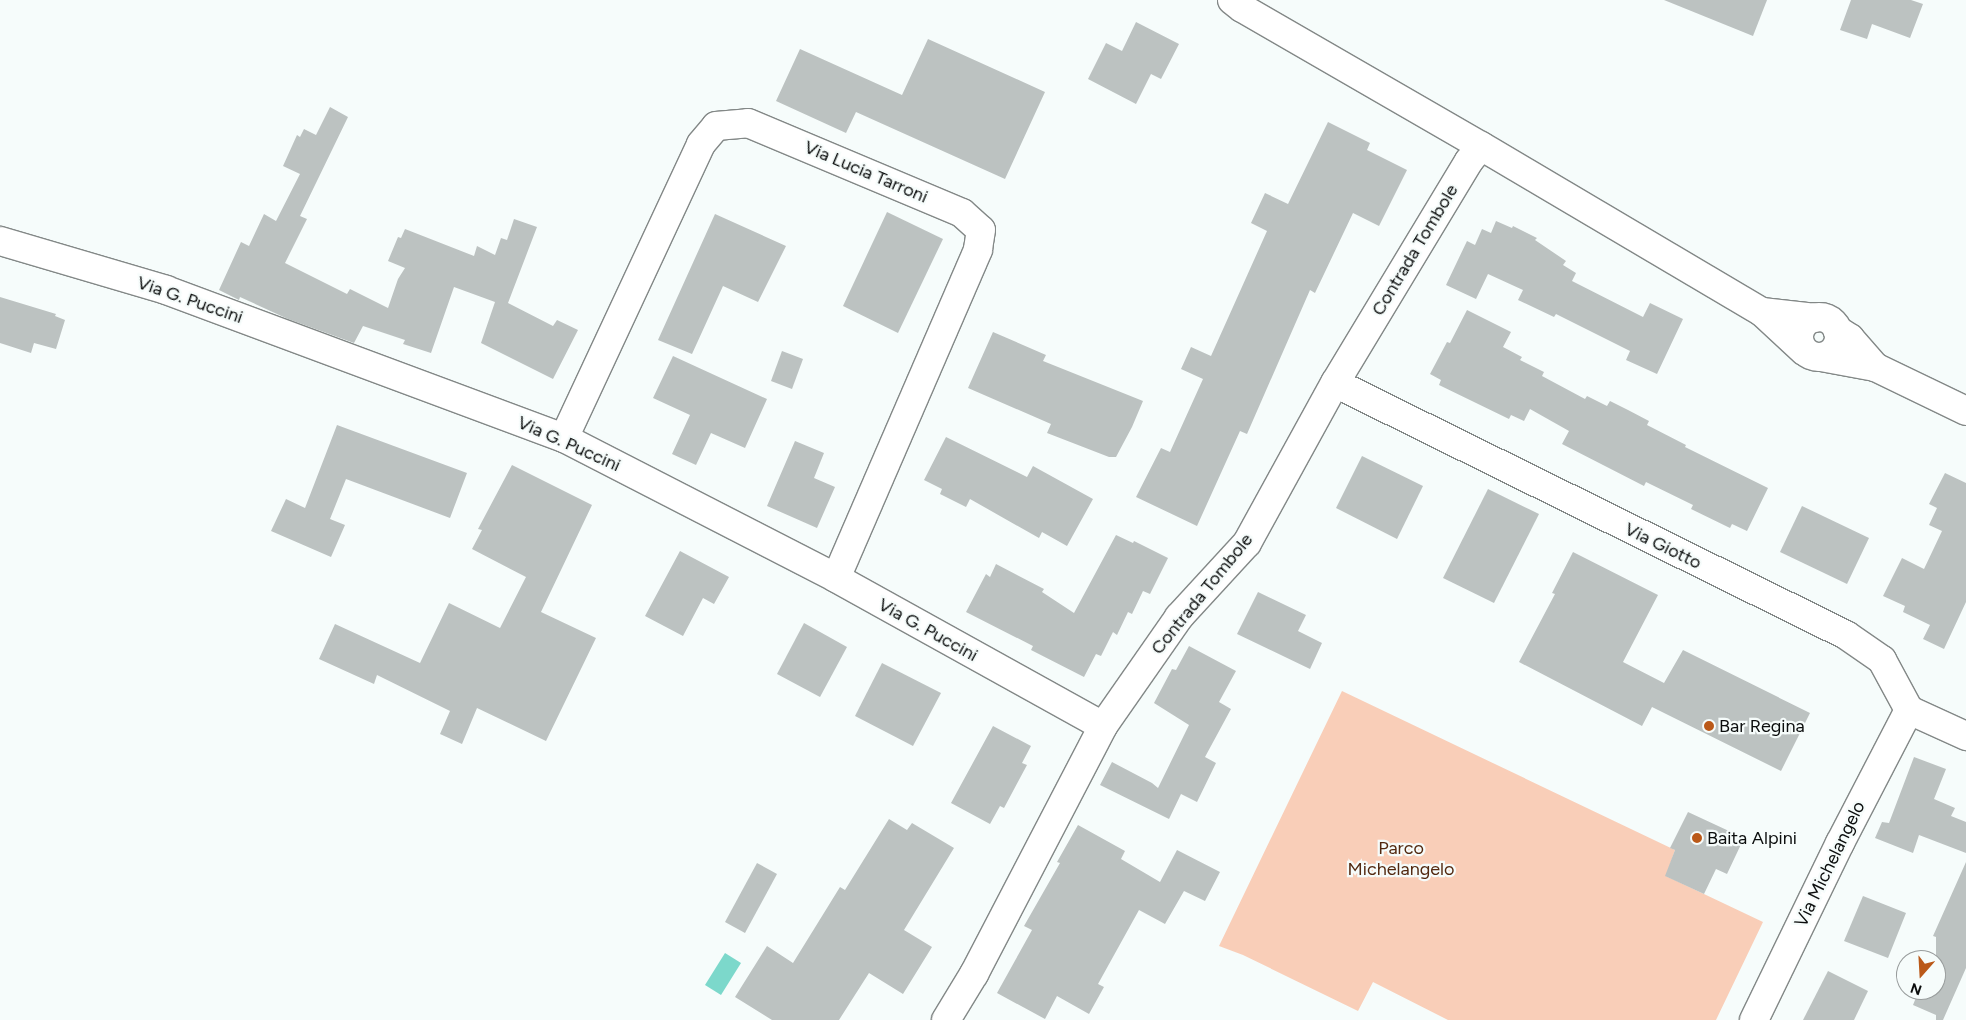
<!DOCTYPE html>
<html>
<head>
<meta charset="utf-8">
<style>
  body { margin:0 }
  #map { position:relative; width:1966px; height:1020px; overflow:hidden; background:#f6fcfb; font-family:Figtree,sans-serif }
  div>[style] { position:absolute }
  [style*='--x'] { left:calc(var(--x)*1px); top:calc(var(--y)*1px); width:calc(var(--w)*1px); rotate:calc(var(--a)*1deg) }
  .green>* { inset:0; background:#f9ceb8 }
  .water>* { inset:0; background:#7cd8cb }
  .building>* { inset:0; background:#bcc2c1 }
  .roads { filter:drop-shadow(1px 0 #838887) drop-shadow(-1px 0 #838887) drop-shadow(0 1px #838887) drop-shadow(0 -1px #838887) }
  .minor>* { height:28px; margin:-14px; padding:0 14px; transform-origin:14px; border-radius:14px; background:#fff }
  .minor>.ring { margin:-14px; padding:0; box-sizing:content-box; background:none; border:28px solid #fff; border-radius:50% }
  .dots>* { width:14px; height:14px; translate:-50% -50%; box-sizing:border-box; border:2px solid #f6fcfb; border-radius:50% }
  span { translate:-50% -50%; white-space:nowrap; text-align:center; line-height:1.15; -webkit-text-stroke:4.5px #f6fcfb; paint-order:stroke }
  .street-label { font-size:18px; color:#0b0d0d }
  .poi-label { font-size:18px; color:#0b0d0d }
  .left { translate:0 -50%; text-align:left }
  .park-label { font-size:18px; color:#532910 }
  .north { position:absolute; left:1896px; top:950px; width:50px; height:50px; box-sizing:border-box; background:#f6fcfb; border:1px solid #989c9c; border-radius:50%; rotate:199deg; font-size:14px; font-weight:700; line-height:20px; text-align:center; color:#0b0d0d }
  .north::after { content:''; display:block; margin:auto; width:18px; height:22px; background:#ba5919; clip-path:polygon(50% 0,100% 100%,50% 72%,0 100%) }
</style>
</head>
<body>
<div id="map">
  <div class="green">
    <i style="clip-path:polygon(1342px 691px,1675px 850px,1666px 876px,1763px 922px,1716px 1020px,1448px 1020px,1373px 982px,1358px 1011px,1243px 955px,1219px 946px)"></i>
  </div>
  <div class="water">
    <i style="clip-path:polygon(725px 953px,741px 963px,721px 995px,705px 985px)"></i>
  </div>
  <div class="building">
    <i style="clip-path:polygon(1664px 0,1767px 0,1753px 36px)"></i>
    <i style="clip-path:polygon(1851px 0,1911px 0,1923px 4px,1910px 38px,1872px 24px,1867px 39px,1840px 30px)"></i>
    <i style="clip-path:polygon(1136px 22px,1179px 44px,1161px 79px,1151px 74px,1136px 104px,1088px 79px,1106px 43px,1122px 51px)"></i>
    <i style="clip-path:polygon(928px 39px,1045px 92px,1005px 179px,856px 112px,846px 133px,776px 101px,800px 49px,902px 95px)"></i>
    <i style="clip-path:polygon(330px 107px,348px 117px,300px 216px,307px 219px,285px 263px,347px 294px,350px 289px,388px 308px,398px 279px,405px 268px,388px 261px,398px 237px,401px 238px,405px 229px,474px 256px,477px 246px,495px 255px,501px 238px,507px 240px,514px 219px,537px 227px,508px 303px,553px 326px,557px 320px,578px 330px,553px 379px,481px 343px,495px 302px,454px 287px,431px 353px,403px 344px,405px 340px,363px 326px,354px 343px,288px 319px,240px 297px,239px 300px,219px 290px,241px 242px,249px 246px,264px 214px,276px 221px,300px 174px,283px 166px,297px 135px,300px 137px,304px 129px,316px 135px)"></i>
    <i style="clip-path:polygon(1328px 122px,1370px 143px,1367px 150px,1407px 170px,1379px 226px,1353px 213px,1315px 293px,1310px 290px,1247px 434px,1240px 431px,1197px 526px,1136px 497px,1161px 448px,1170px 452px,1203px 379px,1181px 369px,1191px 347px,1211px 356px,1267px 231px,1251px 223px,1265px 193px,1288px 204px)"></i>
    <i style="clip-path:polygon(887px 212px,943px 239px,898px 333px,843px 306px)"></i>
    <i style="clip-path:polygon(715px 214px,786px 246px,758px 302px,723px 286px,692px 354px,658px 340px)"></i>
    <i style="clip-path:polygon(1496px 221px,1512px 228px,1513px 226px,1537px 238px,1535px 240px,1566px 261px,1563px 265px,1576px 273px,1572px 281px,1643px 317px,1650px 303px,1683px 319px,1657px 374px,1626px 360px,1630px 351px,1556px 314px,1554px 317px,1518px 300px,1523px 290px,1488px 274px,1476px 299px,1446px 285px,1467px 241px,1475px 245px,1482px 229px,1491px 233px)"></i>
    <i style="clip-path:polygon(0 297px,56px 314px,55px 316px,65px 320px,56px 349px,34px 343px,31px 353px,0 343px)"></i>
    <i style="clip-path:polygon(1467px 310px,1511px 332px,1503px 347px,1522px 357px,1520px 360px,1544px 372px,1542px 376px,1585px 399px,1587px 396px,1607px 406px,1610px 401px,1628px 410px,1649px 421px,1647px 425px,1686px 445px,1685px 447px,1768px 488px,1747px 531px,1732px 524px,1730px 528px,1691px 509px,1693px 505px,1646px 482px,1644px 486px,1562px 444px,1569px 431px,1530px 409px,1524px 421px,1511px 415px,1509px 419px,1439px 385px,1441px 380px,1430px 374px,1447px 342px,1450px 343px)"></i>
    <i style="clip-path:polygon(993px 332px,1046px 355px,1043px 361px,1143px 401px,1132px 427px,1116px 457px,1109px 457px,1047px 433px,1051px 424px,968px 388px)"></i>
    <i style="clip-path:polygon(782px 351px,803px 359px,792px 389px,771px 381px)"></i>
    <i style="clip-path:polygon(673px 356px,767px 399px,745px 448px,711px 433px,696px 465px,672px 454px,690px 415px,653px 398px)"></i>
    <i style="clip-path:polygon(337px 425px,467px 473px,450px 518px,346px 479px,330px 519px,345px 525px,331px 557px,271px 531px,286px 499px,305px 508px)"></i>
    <i style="clip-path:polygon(946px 437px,1027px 477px,1033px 466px,1093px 499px,1067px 546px,1042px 532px,1039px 538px,970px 499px,966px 507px,940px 494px,942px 489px,924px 480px)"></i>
    <i style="clip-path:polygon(795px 441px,824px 453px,814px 478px,835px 487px,817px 528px,767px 506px)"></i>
    <i style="clip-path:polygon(1362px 456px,1423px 486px,1397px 539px,1336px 508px)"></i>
    <i style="clip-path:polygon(512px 465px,592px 505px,541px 612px,596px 638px,546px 741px,477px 708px,462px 744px,440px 734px,450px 711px,377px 675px,374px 684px,319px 659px,335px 624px,420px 663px,449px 603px,500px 628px,526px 577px,472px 549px,482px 530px,478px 529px)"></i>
    <i style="clip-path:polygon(1945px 473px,1966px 483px,1966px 602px,1944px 649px,1923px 639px,1930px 625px,1903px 612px,1905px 606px,1883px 596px,1902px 558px,1924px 569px,1942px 531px,1929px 525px,1937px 508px,1929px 504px)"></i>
    <i style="clip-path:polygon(1488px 489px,1539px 514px,1494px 603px,1443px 578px)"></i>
    <i style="clip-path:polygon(1802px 506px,1869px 538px,1847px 584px,1780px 552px)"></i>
    <i style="clip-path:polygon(1116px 535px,1133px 543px,1134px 541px,1168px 558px,1150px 594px,1143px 591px,1132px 614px,1128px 612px,1117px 635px,1113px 632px,1101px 656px,1096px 654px,1084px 677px,1031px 650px,1033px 646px,966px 612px,986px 574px,990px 577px,996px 564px,1044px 589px,1042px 592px,1074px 613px)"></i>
    <i style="clip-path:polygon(680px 551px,729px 577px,714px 604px,703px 598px,683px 636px,645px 616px)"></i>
    <i style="clip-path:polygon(1573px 552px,1658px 595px,1623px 662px,1664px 683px,1683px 650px,1810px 713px,1781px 771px,1652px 707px,1642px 726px,1519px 662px,1555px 594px,1552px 593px)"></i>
    <i style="clip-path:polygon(1258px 592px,1306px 615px,1298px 631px,1322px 643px,1310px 669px,1237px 634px)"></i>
    <i style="clip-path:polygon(804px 623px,847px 647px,820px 697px,777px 674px)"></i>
    <i style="clip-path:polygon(1189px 646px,1236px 671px,1219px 702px,1231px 709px,1205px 757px,1216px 763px,1197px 802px,1181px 794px,1169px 819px,1100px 785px,1112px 762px,1152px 783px,1158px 788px,1189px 725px,1154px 703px,1172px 669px,1176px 670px)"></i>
    <i style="clip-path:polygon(882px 663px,941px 693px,913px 746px,855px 716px)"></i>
    <i style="clip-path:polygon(993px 726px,1031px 746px,1022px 763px,1027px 765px,1004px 808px,1000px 806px,990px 824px,951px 803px)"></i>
    <i style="clip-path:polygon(1914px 757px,1946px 769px,1934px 799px,1955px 808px,1951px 816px,1966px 822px,1966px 853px,1919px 835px,1913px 853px,1875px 838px,1882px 822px,1889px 823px)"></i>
    <i style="clip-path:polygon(1688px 812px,1744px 838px,1727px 874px,1716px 869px,1704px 894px,1665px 876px,1675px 850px,1670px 848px)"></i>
    <i style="clip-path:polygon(889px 819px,907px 830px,912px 823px,954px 848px,904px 930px,932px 947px,903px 994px,869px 973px,839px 1020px,772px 1020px,735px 997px,767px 946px,793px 963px,840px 887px,845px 890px)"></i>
    <i style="clip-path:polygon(1078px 825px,1125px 851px,1121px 859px,1160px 882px,1177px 850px,1220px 872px,1205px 901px,1184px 891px,1165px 924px,1139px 910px,1098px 984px,1104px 987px,1089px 1014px,1057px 996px,1045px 1019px,997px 993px,1032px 930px,1024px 926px,1060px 863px,1057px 862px)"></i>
    <i style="clip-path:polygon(1966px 862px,1966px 968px,1943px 1020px,1936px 1020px,1936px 1015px,1913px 1005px,1919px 990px,1936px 990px,1936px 937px,1933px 936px)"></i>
    <i style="clip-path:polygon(757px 863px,777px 874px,745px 933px,725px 922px)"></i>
    <i style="clip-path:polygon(1863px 896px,1906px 913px,1888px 958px,1844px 941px)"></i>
    <i style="clip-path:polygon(1828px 971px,1868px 991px,1854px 1020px,1803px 1020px)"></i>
  </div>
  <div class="roads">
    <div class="minor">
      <i style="--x:1232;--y:0;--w:13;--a:39"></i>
      <i style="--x:1242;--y:8;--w:276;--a:30"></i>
      <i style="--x:1481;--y:146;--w:326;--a:30.6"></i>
      <i style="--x:0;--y:241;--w:173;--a:16.4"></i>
      <i style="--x:166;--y:290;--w:425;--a:20.4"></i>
      <i style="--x:564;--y:438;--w:306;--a:27.2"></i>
      <i style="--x:836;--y:578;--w:305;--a:29"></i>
      <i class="ring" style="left:1799px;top:317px;width:12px;height:12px"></i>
      <i style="--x:1804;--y:351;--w:57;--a:-137.1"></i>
      <i style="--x:1762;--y:312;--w:54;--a:6.3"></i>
      <i style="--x:1821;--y:357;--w:55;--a:10.5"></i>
      <i style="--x:1875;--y:367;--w:38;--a:-131"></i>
      <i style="--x:1850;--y:338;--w:15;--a:-148"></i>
      <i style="--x:1875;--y:367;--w:101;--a:25.8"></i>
      <i style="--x:1335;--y:383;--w:570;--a:26.25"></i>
      <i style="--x:1846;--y:635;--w:44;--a:34.8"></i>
      <i style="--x:1882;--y:660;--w:57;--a:61.6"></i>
      <i style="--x:1909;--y:710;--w:63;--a:24.5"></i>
      <i style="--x:564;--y:438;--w:324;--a:-65"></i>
      <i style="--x:701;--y:144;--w:23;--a:-50"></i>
      <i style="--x:716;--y:126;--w:32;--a:-5"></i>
      <i style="--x:748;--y:123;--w:232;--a:22.8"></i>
      <i style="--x:962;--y:213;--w:25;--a:42"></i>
      <i style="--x:981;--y:230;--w:20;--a:99"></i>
      <i style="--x:978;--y:250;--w:357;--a:113.4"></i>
      <i style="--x:946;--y:1020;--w:54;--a:-58.7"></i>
      <i style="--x:974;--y:974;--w:280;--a:-62.5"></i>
      <i style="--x:1103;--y:726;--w:133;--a:-55.1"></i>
      <i style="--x:1179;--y:617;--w:100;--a:-47.4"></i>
      <i style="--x:1247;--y:543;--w:183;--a:-61.2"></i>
      <i style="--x:1335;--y:383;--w:259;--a:-58.9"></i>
      <i style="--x:1469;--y:161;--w:19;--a:-51"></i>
      <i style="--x:1754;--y:1020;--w:197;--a:-64.1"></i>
      <i style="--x:1840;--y:843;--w:150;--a:-62.6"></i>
    </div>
  </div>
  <div class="dots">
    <i style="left:1709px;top:726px;background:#ba5919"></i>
    <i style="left:1697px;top:838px;background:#ba5919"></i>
  </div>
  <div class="street-label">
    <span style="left:866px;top:172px;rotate:23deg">Via Lucia Tarroni</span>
    <span style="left:1415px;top:250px;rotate:-59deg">Contrada Tombole</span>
    <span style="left:190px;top:300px;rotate:19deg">Via G. Puccini</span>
    <span style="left:569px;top:444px;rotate:24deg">Via G. Puccini</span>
    <span style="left:1663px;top:546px;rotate:26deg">Via Giotto</span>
    <span style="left:1202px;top:594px;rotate:-51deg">Contrada Tombole</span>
    <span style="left:928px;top:630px;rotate:29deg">Via G. Puccini</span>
    <span style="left:1830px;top:864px;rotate:-64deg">Via Michelangelo</span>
  </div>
  <div class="poi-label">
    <span class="left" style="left:1719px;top:726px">Bar Regina</span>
    <span class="left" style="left:1707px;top:838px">Baita Alpini</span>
  </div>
  <div class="park-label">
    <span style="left:1401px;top:859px">Parco<br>Michelangelo</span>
  </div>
  <div class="north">N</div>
</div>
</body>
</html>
